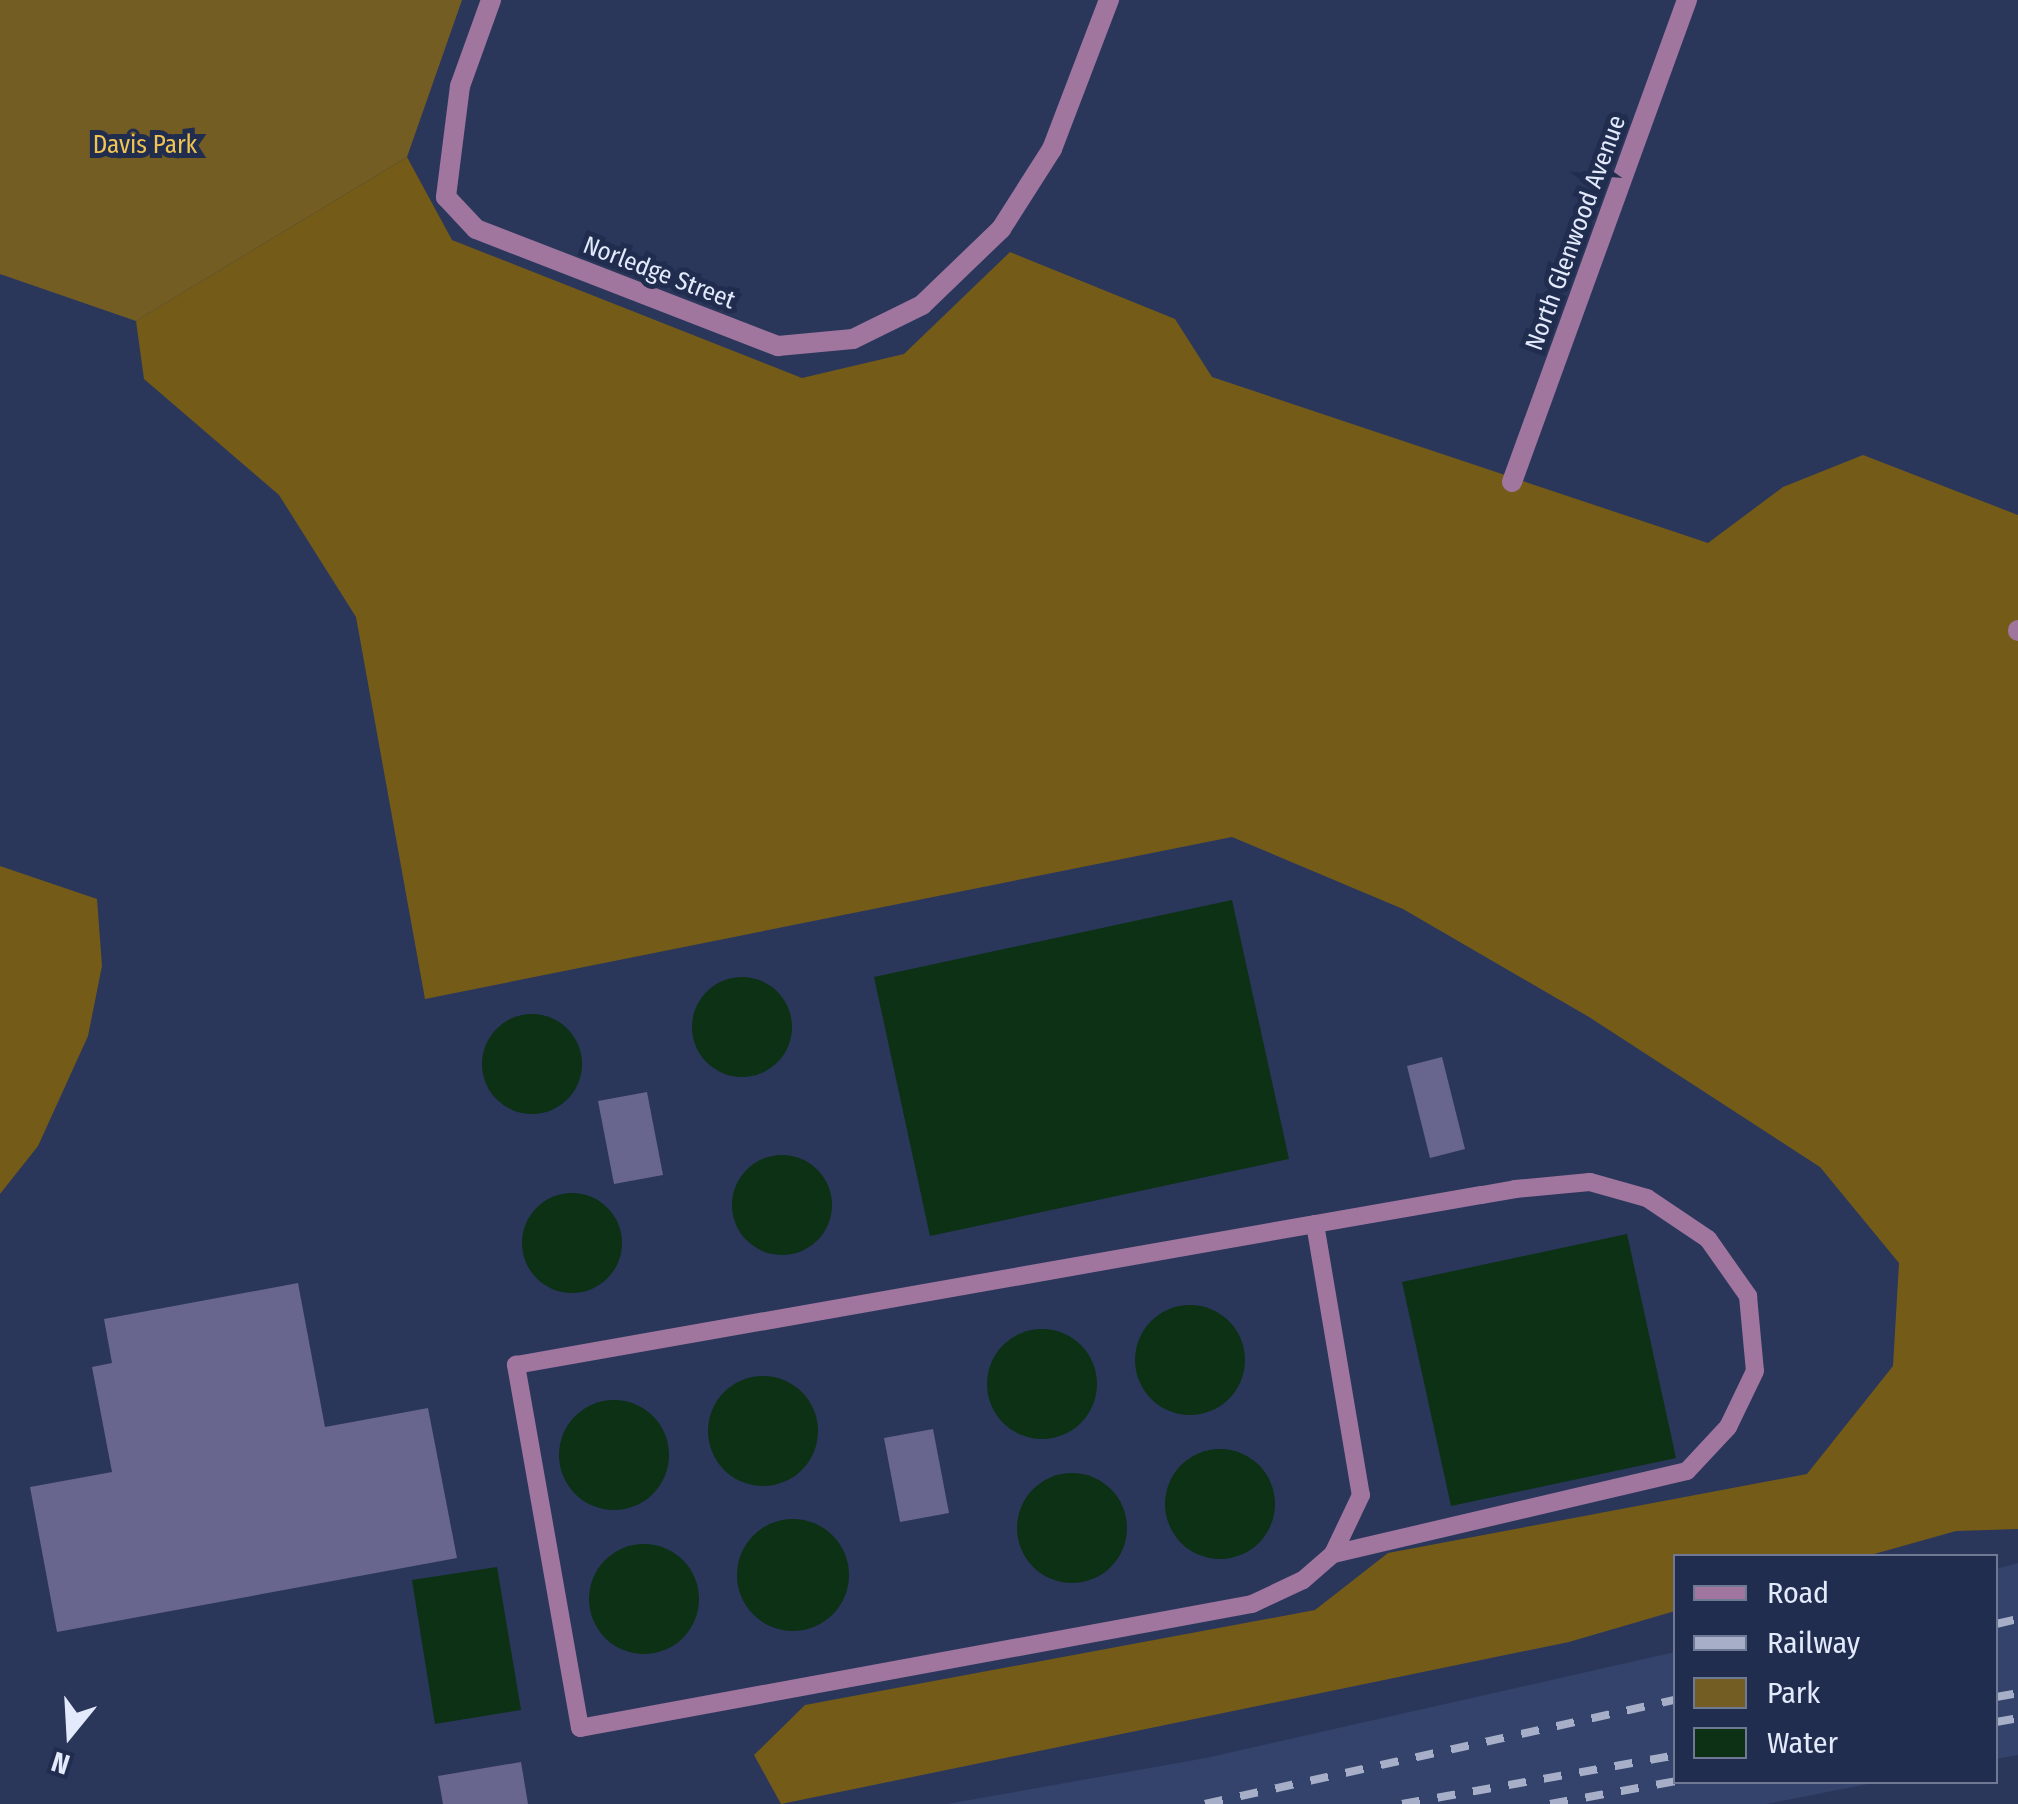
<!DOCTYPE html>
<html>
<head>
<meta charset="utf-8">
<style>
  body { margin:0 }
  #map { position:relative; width:2018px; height:1804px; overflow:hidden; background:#2a375b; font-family:"Fira Sans Condensed",sans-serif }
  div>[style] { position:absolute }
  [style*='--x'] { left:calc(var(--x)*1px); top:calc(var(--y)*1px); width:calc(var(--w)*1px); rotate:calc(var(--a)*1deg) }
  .built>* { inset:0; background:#34436c }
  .green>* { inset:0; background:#745d23 }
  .forest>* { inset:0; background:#745b18 }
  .water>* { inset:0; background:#0c3114 }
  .round { border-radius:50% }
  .building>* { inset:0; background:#68658e }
  .lane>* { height:18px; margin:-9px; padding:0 9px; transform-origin:9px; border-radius:9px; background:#a0769e }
  .street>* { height:20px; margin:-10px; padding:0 10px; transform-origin:10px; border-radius:10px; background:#a0769e }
  .rail>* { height:8px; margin-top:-4px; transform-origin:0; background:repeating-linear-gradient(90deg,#a6afc7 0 18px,transparent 0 36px) }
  span { translate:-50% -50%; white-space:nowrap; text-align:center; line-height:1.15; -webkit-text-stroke:10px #212d4f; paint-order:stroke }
  .park-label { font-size:25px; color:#f1c451 }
  .street-label { font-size:25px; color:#e3eafc }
  .legend { position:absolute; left:1673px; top:1554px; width:325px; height:230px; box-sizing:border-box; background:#212d4f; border:2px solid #6f7994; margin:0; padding:12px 18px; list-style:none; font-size:30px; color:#e3eafc }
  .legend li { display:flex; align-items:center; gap:20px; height:50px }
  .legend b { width:50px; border:2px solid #6f7994 }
  .north { position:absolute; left:20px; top:1684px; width:100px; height:100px; -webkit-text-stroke:8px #212d4f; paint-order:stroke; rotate:198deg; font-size:28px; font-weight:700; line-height:40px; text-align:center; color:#e3eafc }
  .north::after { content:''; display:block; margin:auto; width:35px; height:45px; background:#e3eafc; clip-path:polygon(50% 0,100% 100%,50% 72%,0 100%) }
</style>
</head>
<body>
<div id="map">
  <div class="built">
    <i style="clip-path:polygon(2018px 1563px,2018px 1755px,1996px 1759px,1996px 1569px)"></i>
    <i style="clip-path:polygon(1675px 1652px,1676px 1782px,1878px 1782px,1766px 1804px,947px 1804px,1206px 1758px)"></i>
  </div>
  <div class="green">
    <i style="clip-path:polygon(0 0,462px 0,407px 157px,136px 321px,0 274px)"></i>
  </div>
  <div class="forest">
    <i style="clip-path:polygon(407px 157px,452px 240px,802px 378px,904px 354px,1010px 252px,1175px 319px,1212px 377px,1708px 543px,1783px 487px,1863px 455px,2018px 515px,2018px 1529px,1956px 1531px,1867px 1556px,1676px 1556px,1675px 1611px,1569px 1642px,781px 1804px,754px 1755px,805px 1705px,1315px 1610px,1388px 1553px,1807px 1474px,1893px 1366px,1899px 1263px,1820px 1167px,1589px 1017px,1403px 909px,1232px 837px,425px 999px,356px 617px,279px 495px,144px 379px,136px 321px)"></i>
    <i style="clip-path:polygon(0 866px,97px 899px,102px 966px,88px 1036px,38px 1146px,0 1194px)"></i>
  </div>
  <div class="water">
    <i style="clip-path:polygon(1232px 900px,1289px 1159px,930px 1236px,874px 977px)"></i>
    <i class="round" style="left:692px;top:977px;width:100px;height:100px"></i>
    <i class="round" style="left:482px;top:1014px;width:100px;height:100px"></i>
    <i class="round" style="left:732px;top:1155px;width:100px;height:100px"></i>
    <i class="round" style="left:522px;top:1193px;width:100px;height:100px"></i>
    <i style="clip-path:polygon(1627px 1234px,1676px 1458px,1451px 1506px,1402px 1282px)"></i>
    <i class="round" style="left:1135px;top:1305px;width:110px;height:110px"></i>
    <i class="round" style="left:987px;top:1329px;width:110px;height:110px"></i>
    <i class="round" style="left:708px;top:1376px;width:110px;height:110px"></i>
    <i class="round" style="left:559px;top:1400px;width:110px;height:110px"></i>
    <i class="round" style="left:1165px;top:1449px;width:110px;height:110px"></i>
    <i class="round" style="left:1017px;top:1473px;width:110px;height:110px"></i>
    <i class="round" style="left:737px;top:1519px;width:112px;height:112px"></i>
    <i class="round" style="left:589px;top:1544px;width:110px;height:110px"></i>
    <i style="clip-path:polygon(497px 1567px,521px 1710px,435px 1724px,412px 1580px)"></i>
  </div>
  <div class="building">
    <i style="clip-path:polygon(1442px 1057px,1465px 1149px,1430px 1158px,1407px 1066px)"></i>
    <i style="clip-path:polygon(647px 1092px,663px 1175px,614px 1184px,598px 1101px)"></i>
    <i style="clip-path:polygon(298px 1283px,325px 1427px,428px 1408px,457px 1558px,57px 1632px,30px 1487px,112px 1472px,92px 1367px,112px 1363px,104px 1319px)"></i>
    <i style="clip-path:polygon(933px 1429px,949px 1513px,900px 1522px,884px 1438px)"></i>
    <i style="clip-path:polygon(521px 1762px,528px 1804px,443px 1804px,438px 1776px)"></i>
  </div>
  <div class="lane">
    <i style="--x:1315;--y:1224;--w:275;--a:80.4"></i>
    <i style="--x:1361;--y:1495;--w:65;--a:115.4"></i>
    <i style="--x:1333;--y:1554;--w:40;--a:139"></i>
    <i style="--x:1303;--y:1580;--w:56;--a:154.8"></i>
    <i style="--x:1252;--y:1604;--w:683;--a:169.55"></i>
    <i style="--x:580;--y:1728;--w:369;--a:-100"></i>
    <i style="--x:516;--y:1365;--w:811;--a:-10.01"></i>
    <i style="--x:1315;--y:1224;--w:169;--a:-9.9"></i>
    <i style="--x:1482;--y:1195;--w:34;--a:-10"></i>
    <i style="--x:1515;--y:1189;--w:75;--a:-5.3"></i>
    <i style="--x:1590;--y:1182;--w:59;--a:15.7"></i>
    <i style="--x:1647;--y:1198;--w:73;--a:33.9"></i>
    <i style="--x:1708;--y:1239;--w:70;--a:54.9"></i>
    <i style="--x:1748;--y:1296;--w:75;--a:84.7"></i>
    <i style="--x:1755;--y:1371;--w:62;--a:115.7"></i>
    <i style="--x:1728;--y:1427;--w:60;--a:133"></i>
    <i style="--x:1687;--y:1471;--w:364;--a:166.8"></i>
  </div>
  <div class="street">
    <i style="--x:491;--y:0;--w:91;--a:109.8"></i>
    <i style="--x:460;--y:86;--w:112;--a:97.2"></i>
    <i style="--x:446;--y:197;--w:44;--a:46.8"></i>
    <i style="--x:476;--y:229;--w:324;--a:21.2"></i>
    <i style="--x:778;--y:346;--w:75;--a:-5.3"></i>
    <i style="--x:853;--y:339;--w:77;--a:-26.2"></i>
    <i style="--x:922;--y:305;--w:110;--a:-43.9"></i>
    <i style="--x:1001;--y:229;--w:95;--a:-57.5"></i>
    <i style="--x:1052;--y:149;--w:160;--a:-69.1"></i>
    <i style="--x:1512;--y:482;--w:513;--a:-70.05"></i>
    <i style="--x:2018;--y:631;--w:1;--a:-90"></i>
  </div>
  <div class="rail">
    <i style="--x:1996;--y:1624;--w:23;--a:-13"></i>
    <i style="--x:1996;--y:1697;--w:22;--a:-10"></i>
    <i style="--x:1996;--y:1722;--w:22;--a:-10"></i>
    <i style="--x:1205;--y:1804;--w:482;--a:-12.5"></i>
    <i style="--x:1402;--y:1804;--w:278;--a:-10.1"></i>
    <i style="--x:1550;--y:1804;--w:128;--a:-10.3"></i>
  </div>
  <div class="park-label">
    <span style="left:145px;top:145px">Davis Park</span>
  </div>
  <div class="street-label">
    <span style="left:1576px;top:233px;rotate:-70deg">North Glenwood Avenue</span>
    <span style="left:659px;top:273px;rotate:21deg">Norledge Street</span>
  </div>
  <ul class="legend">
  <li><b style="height:12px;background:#a0769e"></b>Road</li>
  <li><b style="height:12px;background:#a6afc7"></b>Railway</li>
  <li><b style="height:28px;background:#745d23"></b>Park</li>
  <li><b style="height:28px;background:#0c3114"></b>Water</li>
  </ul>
  <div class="north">N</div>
</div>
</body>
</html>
